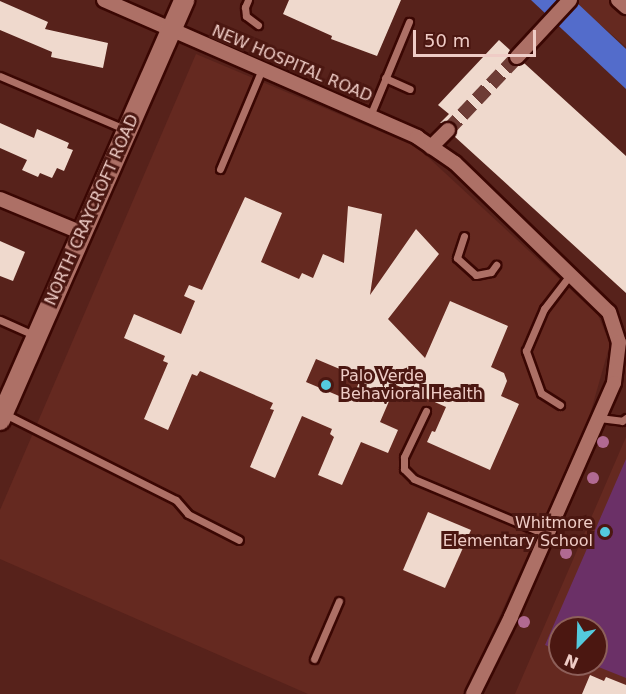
<!DOCTYPE html>
<html>
<head>
<meta charset="utf-8">
<style>
  body { margin:0 }
  #map { position:relative; width:626px; height:694px; overflow:hidden; background:#57221b; font-family:"DejaVu Sans",sans-serif }
  div>[style] { position:absolute }
  [style*='--x'] { left:calc(var(--x)*1px); top:calc(var(--y)*1px); width:calc(var(--w)*1px); rotate:calc(var(--a)*1deg) }
  .built>* { inset:0; background:#652920 }
  .green>* { inset:0; background:#6b3067 }
  .water>* { inset:0; background:#536ccb }
  .building>* { inset:0; background:#efd9cd }
  .minor-tunnel>* { height:14px; margin-top:-7px; transform-origin:0; background:repeating-linear-gradient(90deg,#6e3c35 0 14px,transparent 0 21px) }
  .roads { filter:drop-shadow(2px 0 #3a0703) drop-shadow(-2px 0 #3a0703) drop-shadow(0 2px #3a0703) drop-shadow(0 -2px #3a0703) }
  .service>* { height:7px; margin:-3.5px; padding:0 3.5px; transform-origin:3.5px; border-radius:3.5px; background:#ad7066 }
  .minor>* { height:14px; margin:-7px; padding:0 7px; transform-origin:7px; border-radius:7px; background:#ad7066 }
  .secondary>* { height:20px; margin:-10px; padding:0 10px; transform-origin:10px; border-radius:10px; background:#ad7066 }
  .trees>* { width:12px; height:12px; margin:-6px; border-radius:50%; background:#b16a92 }
  .dots>* { width:16px; height:16px; translate:-50% -50%; box-sizing:border-box; border:3px solid #4b1711; border-radius:50% }
  span { translate:-50% -50%; white-space:nowrap; text-align:center; line-height:1.15; -webkit-text-stroke:6px #4b1711; paint-order:stroke }
  .street-label { font-size:16px; color:#efccc6 }
  .poi-label { font-size:16px; color:#efccc6 }
  .left { translate:0 -50%; text-align:left }
  .right { translate:-100% -50%; text-align:right }
  .north { position:absolute; left:548px; top:616px; width:60px; height:60px; box-sizing:border-box; background:#4b1711; border:2px solid #8d5f59; border-radius:50%; rotate:203deg; font-size:16px; font-weight:700; line-height:24px; text-align:center; color:#efccc6 }
  .north::after { content:''; display:block; margin:auto; width:21px; height:27px; background:#54cade; clip-path:polygon(50% 0,100% 100%,50% 72%,0 100%) }
  .scale { position:absolute; left:413px; top:30px; width:123px; height:27px; box-sizing:border-box; border:3px solid #efccc6; border-top:0; padding-left:8px; font-size:18px; line-height:21px; white-space:nowrap; color:#efccc6; -webkit-text-stroke:4px #4b1711; paint-order:stroke }
</style>
</head>
<body>
<div id="map">
  <div class="built">
    <i style="clip-path:polygon(574px 0,626px 0,626px 47px,595px 20px)"></i>
    <i style="clip-path:polygon(196px 54px,417px 147px,598px 315px,610px 344px,587px 425px,464px 694px,308px 694px,0 559px,0 510px)"></i>
    <i style="clip-path:polygon(evenodd,626px 437px,626px 694px,515px 694px,626px 437px,560px 628px,596px 628px,596px 664px,560px 664px,560px 628px)"></i>
  </div>
  <div class="green">
    <i style="clip-path:polygon(626px 459px,626px 678px,591px 664px,596px 664px,596px 628px,560px 628px,560px 651px,545px 645px)"></i>
  </div>
  <div class="water">
    <i style="clip-path:polygon(531px 0,574px 0,626px 49px,626px 89px)"></i>
  </div>
  <div class="building">
    <i style="clip-path:polygon(289px 0,401px 0,377px 56px,331px 39px,332px 36px,283px 14px)"></i>
    <i style="clip-path:polygon(0 1px,48px 22px,45px 29px,108px 43px,103px 68px,51px 57px,52px 52px,0 30px)"></i>
    <i style="clip-path:polygon(499px 40px,511px 51px,508px 59px,511px 64px,519px 66px,524px 63px,626px 156px,626px 293px,454px 136px,457px 128px,454px 123px,440px 123px,449px 114px,438px 105px)"></i>
    <i style="clip-path:polygon(0 123px,34px 138px,37px 129px,69px 143px,67px 148px,73px 150px,64px 171px,57px 168px,52px 178px,40px 173px,38px 177px,22px 170px,27px 160px,0 148px)"></i>
    <i style="clip-path:polygon(evenodd,245px 197px,282px 213px,261px 262px,299px 279px,302px 273px,313px 278px,323px 254px,344px 263px,348px 206px,382px 214px,370px 295px,416px 229px,439px 254px,388px 319px,425px 358px,450px 301px,508px 326px,491px 367px,504px 373px,507px 381px,501px 396px,519px 404px,490px 470px,427px 442px,432px 431px,435px 432px,446px 407px,396px 385px,380px 422px,398px 430px,388px 453px,361px 442px,342px 485px,318px 475px,334px 437px,330px 434px,332px 429px,302px 416px,275px 478px,250px 467px,274px 410px,270px 409px,273px 403px,200px 371px,197px 376px,192px 374px,168px 430px,144px 419px,168px 363px,163px 361px,165px 356px,124px 338px,134px 314px,181px 334px,195px 301px,184px 296px,189px 285px,202px 290px,245px 197px,316px 359px,361px 378px,351px 401px,306px 382px,316px 359px)"></i>
    <i style="clip-path:polygon(0 241px,25px 252px,13px 281px,0 276px)"></i>
    <i style="clip-path:polygon(428px 512px,471px 530px,445px 588px,403px 570px)"></i>
    <i style="clip-path:polygon(590px 675px,604px 681px,606px 677px,626px 685px,626px 694px,582px 694px)"></i>
  </div>
  <div class="minor-tunnel">
    <i style="--x:448;--y:130;--w:100;--a:-46.6"></i>
  </div>
  <div class="roads">
    <div class="service">
      <i style="--x:248;--y:0;--w:8;--a:113"></i>
      <i style="--x:245;--y:7;--w:9;--a:84"></i>
      <i style="--x:246;--y:16;--w:15;--a:37"></i>
      <i style="--x:0;--y:76;--w:135;--a:23.1"></i>
      <i style="--x:385;--y:78;--w:27;--a:24"></i>
      <i style="--x:370;--y:116;--w:102;--a:-67.5"></i>
      <i style="--x:220;--y:169;--w:108;--a:-67.2"></i>
      <i style="--x:464;--y:236;--w:23;--a:108"></i>
      <i style="--x:457;--y:258;--w:25;--a:42"></i>
      <i style="--x:476;--y:275;--w:15;--a:-11"></i>
      <i style="--x:491;--y:272;--w:9;--a:-54"></i>
      <i style="--x:0;--y:320;--w:39;--a:24"></i>
      <i style="--x:560;--y:405;--w:22;--a:-148"></i>
      <i style="--x:541;--y:393;--w:45;--a:-109.7"></i>
      <i style="--x:526;--y:351;--w:46;--a:-66.8"></i>
      <i style="--x:544;--y:309;--w:43;--a:-52.6"></i>
      <i style="--x:426;--y:411;--w:51;--a:115.6"></i>
      <i style="--x:404;--y:457;--w:12;--a:90"></i>
      <i style="--x:404;--y:469;--w:14;--a:45"></i>
      <i style="--x:414;--y:479;--w:144;--a:22.8"></i>
      <i style="--x:5;--y:414;--w:191;--a:26.7"></i>
      <i style="--x:176;--y:500;--w:18;--a:49"></i>
      <i style="--x:188;--y:514;--w:57;--a:27"></i>
      <i style="--x:599;--y:418;--w:23;--a:7"></i>
      <i style="--x:622;--y:421;--w:5;--a:-37"></i>
      <i style="--x:314;--y:659;--w:63;--a:-66.7"></i>
    </div>
    <div class="minor">
      <i style="--x:104;--y:0;--w:342;--a:23.6"></i>
      <i style="--x:417;--y:137;--w:46;--a:34.4"></i>
      <i style="--x:455;--y:163;--w:214;--a:44.1"></i>
      <i style="--x:609;--y:312;--w:32;--a:72"></i>
      <i style="--x:619;--y:342;--w:41;--a:97"></i>
      <i style="--x:614;--y:383;--w:256;--a:113.8"></i>
      <i style="--x:511;--y:617;--w:86;--a:116.3"></i>
      <i style="--x:618;--y:0;--w:11;--a:41"></i>
      <i style="--x:517;--y:57;--w:78;--a:-47.1"></i>
      <i style="--x:431;--y:147;--w:24;--a:-45"></i>
      <i style="--x:0;--y:199;--w:89;--a:22.5"></i>
    </div>
    <div class="secondary">
      <i style="--x:0;--y:420;--w:459;--a:-66.3"></i>
    </div>
  </div>
  <div class="trees">
    <i style="left:603px;top:442px"></i>
    <i style="left:593px;top:478px"></i>
    <i style="left:566px;top:553px"></i>
    <i style="left:524px;top:622px"></i>
  </div>
  <div class="dots">
    <i style="left:326px;top:385px;background:#54cade"></i>
    <i style="left:605px;top:532px;background:#54cade"></i>
  </div>
  <div class="street-label">
    <span style="left:292px;top:64px;rotate:23deg">NEW HOSPITAL ROAD</span>
    <span style="left:92px;top:210px;rotate:-66deg">NORTH CRAYCROFT ROAD</span>
  </div>
  <div class="poi-label">
    <span class="left" style="left:340px;top:385px">Palo Verde<br>Behavioral Health</span>
    <span class="right" style="left:593px;top:532px">Whitmore<br>Elementary School</span>
  </div>
  <div class="north">N</div>
  <div class="scale">50 m</div>
</div>
</body>
</html>
